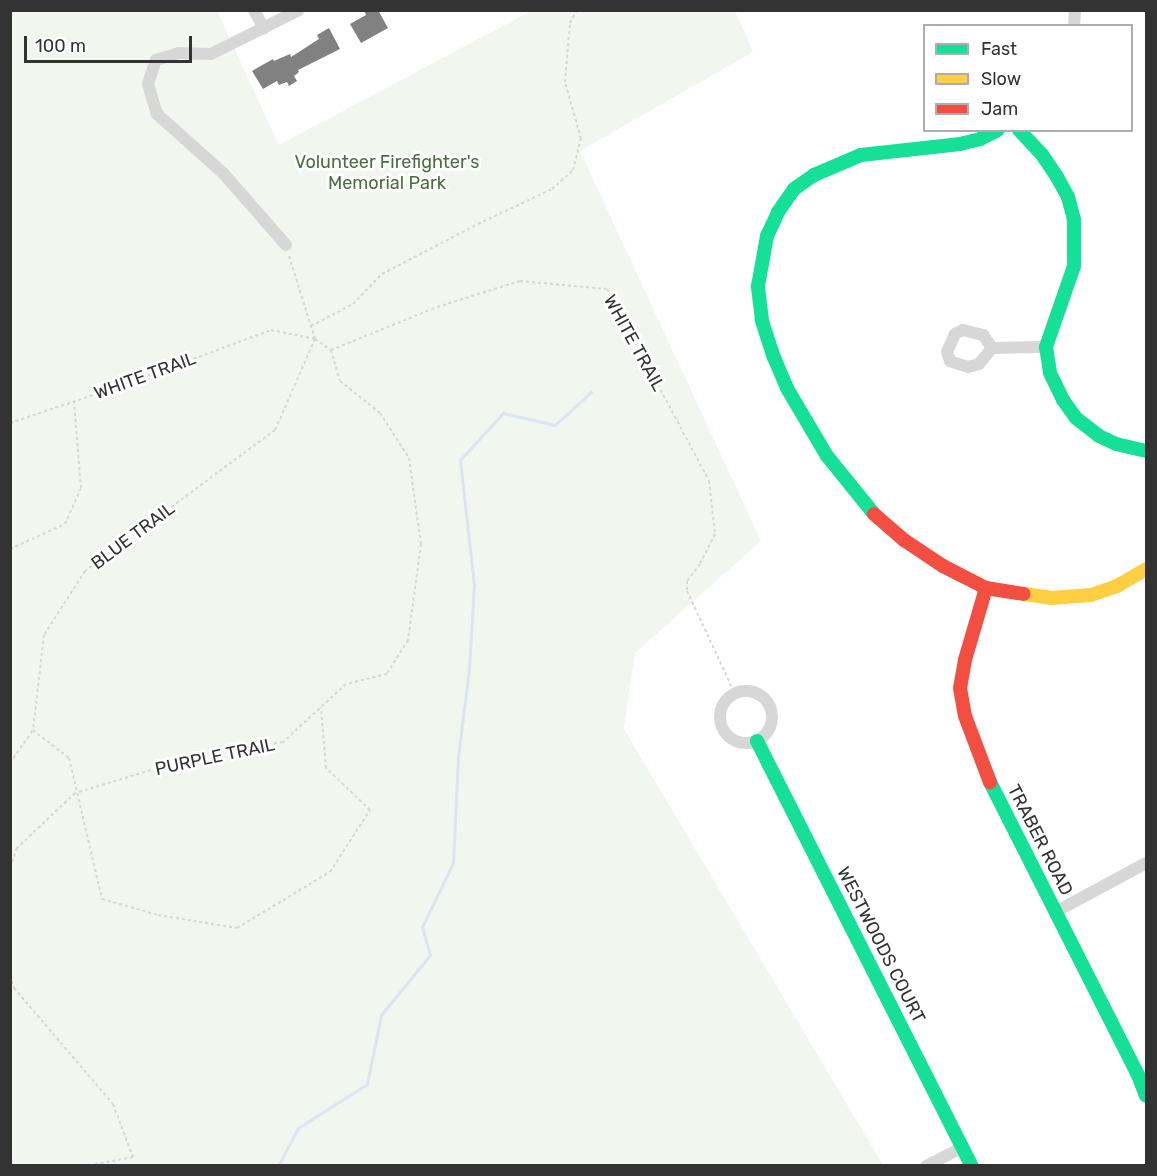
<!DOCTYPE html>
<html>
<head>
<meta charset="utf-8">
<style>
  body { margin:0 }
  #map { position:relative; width:1157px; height:1176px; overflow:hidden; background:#fff; font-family:Rubik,sans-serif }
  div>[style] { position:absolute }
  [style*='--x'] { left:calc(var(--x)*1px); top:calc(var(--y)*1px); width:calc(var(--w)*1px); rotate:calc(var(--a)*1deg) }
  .green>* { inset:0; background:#f1f6ee }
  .stream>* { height:3px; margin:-1.5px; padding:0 1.5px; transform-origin:1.5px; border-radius:1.5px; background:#dde4f3 }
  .building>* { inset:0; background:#818181 }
  .path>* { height:2px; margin-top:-1px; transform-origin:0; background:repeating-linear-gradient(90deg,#d7d7d7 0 3px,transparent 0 6px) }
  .street>* { height:12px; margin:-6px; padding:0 6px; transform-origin:6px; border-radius:6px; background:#d7d7d7 }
  .street>.ring { margin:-6px; padding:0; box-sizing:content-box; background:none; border:12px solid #d7d7d7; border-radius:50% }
  .fast>* { height:14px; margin:-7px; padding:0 7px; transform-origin:7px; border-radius:7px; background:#16e098 }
  .slow>* { height:14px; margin:-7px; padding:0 7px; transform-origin:7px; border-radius:7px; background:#ffcf43 }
  .jam>* { height:14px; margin:-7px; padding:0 7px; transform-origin:7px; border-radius:7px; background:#f24e42 }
  span { translate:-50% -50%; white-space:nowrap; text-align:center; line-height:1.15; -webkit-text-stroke:6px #fff; paint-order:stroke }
  .park-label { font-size:18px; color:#48703e }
  .street-label { font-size:18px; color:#333 }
  .frame { position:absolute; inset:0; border:12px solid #333; pointer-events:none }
  .legend { position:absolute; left:923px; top:24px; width:210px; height:108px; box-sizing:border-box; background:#fff; border:2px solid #adadad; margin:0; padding:8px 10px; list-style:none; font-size:18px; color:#333 }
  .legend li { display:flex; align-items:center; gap:12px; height:30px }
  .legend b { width:30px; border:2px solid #adadad }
  .scale { position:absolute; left:24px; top:36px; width:168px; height:27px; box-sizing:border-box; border:3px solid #333; border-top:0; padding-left:8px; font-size:18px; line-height:21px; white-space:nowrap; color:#333; -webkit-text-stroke:4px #fff; paint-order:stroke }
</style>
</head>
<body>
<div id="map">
  <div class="green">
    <i style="clip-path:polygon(10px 11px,217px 11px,279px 145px,531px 11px,735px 11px,753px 52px,580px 151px,761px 541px,635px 653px,624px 729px,883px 1165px,11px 1165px)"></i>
  </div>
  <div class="stream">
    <i style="--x:278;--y:1166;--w:43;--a:-62.2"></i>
    <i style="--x:298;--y:1128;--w:82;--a:-32.5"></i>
    <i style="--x:367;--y:1084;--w:70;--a:-78.5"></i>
    <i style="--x:381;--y:1015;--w:77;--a:-50.8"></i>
    <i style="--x:430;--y:955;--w:29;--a:-106"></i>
    <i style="--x:422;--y:927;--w:71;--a:-64.2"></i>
    <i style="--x:453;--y:863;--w:106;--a:-87.3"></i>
    <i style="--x:458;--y:757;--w:89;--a:-82.9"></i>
    <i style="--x:469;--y:669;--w:84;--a:-86.6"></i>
    <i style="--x:474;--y:585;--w:126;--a:-96.4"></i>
    <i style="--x:460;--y:460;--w:64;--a:-47.5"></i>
    <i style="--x:503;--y:413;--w:53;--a:13"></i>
    <i style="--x:555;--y:425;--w:49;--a:-42.5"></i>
  </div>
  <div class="building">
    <i style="clip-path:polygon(364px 10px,378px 10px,388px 28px,361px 43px,350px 24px,366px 15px)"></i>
    <i style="clip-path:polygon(329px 28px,340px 49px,298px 70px,299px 72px,294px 76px,297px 81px,289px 86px,287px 82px,279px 85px,277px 81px,263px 89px,252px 71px,273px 59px,274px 61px,290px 54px,291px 57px,319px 39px,317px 35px)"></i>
  </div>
  <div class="path">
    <i style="--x:289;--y:256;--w:87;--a:72.6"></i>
    <i style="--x:311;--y:326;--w:47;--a:-27.6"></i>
    <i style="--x:353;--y:304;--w:42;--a:-46"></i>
    <i style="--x:382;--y:274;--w:108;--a:-27.5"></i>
    <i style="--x:478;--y:224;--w:82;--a:-25.3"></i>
    <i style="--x:552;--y:189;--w:28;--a:-42"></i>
    <i style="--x:573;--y:170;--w:32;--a:-76"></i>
    <i style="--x:581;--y:139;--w:59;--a:-105.7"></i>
    <i style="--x:565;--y:82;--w:59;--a:-85.2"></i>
    <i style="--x:570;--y:23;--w:15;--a:-62"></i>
    <i style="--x:315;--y:339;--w:99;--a:113.7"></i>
    <i style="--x:275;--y:430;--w:237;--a:143.4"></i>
    <i style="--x:85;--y:571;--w:76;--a:122.6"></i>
    <i style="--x:44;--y:635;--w:96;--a:96.6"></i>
    <i style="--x:33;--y:730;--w:46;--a:37.9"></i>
    <i style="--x:69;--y:758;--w:145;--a:76.8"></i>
    <i style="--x:102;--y:899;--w:58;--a:15.9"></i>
    <i style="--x:158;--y:915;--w:80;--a:9.3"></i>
    <i style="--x:237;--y:928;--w:109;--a:-31.1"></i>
    <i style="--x:330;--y:872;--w:74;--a:-57.2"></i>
    <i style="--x:370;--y:810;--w:61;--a:-136.3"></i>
    <i style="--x:326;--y:768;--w:61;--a:-94.7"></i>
    <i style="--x:331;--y:350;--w:114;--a:-22.1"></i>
    <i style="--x:437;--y:307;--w:87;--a:-17.4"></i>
    <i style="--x:520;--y:281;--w:87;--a:5.3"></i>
    <i style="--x:607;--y:289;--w:217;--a:62"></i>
    <i style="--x:709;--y:481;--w:53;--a:83.5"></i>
    <i style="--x:715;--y:534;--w:34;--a:117"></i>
    <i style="--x:700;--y:564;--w:21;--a:127"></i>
    <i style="--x:687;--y:581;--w:10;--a:90"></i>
    <i style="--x:687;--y:591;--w:114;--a:65"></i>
    <i style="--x:10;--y:423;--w:122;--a:-18.6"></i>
    <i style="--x:126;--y:384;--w:155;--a:-20.4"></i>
    <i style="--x:271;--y:330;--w:45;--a:11.6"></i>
    <i style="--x:315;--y:339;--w:19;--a:35"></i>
    <i style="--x:331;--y:350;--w:32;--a:74"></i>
    <i style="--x:340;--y:381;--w:51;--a:38.7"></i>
    <i style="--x:380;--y:413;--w:54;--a:57.2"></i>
    <i style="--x:409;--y:458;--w:87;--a:82.1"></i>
    <i style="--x:421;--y:544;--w:97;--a:97.7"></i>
    <i style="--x:408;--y:640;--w:40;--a:122"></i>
    <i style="--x:387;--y:674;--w:42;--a:166.3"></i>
    <i style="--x:346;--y:684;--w:86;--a:137.4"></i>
    <i style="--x:283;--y:742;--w:93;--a:170.1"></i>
    <i style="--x:191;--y:758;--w:121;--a:163.2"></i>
    <i style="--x:75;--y:793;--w:80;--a:136.5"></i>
    <i style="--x:17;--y:848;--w:20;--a:110"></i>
    <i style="--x:10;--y:549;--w:60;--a:-24.4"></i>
    <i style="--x:65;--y:524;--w:39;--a:-66"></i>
    <i style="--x:81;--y:488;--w:86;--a:-94.7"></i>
    <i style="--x:10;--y:763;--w:40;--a:-55.1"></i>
    <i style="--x:10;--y:975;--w:14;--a:73"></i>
    <i style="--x:14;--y:988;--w:153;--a:49.5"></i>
    <i style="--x:113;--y:1104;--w:57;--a:69.3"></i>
    <i style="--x:133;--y:1157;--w:48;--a:169.2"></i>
  </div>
  <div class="street">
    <i style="--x:254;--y:10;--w:21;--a:62"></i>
    <i style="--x:1074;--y:26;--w:16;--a:-86"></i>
    <i style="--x:286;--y:245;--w:96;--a:-131.2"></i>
    <i style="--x:223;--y:173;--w:89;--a:-138.2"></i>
    <i style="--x:157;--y:114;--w:31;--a:-107"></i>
    <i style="--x:148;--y:84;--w:25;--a:-72"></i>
    <i style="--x:156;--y:60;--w:24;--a:-17"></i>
    <i style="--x:179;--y:53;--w:32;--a:2"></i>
    <i style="--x:211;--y:54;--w:98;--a:-26.6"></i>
    <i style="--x:963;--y:330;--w:21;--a:14"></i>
    <i style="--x:983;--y:335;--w:16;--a:55"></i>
    <i style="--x:992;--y:348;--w:21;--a:129"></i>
    <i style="--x:979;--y:364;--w:11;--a:165"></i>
    <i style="--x:968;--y:367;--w:19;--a:-162"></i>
    <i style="--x:950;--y:361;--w:9;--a:-108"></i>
    <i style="--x:947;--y:352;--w:20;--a:-66"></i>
    <i style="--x:955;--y:334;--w:9;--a:-27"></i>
    <i style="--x:992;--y:348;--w:54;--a:-1.1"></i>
    <i class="ring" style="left:720px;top:691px;width:40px;height:40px"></i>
    <i style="--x:1057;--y:911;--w:101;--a:-28.3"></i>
    <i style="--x:926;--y:1166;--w:42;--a:-27.2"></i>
  </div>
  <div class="fast">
    <i style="--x:1019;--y:130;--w:35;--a:47"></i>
    <i style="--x:1043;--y:156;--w:25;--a:56"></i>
    <i style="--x:1057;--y:177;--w:23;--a:61"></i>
    <i style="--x:1068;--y:197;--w:24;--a:75"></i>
    <i style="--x:1074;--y:220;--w:46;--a:90"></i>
    <i style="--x:1074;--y:266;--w:86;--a:109.1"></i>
    <i style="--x:1046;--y:347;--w:26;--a:81"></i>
    <i style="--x:1050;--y:373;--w:30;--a:64"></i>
    <i style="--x:1063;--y:400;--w:22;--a:54"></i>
    <i style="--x:1076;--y:418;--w:29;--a:38"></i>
    <i style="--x:1099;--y:436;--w:19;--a:25"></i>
    <i style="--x:1116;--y:444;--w:31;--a:13"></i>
    <i style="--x:874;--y:514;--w:75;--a:-129"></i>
    <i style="--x:827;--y:456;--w:79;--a:-120.5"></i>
    <i style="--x:787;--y:388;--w:33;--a:-113"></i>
    <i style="--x:774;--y:358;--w:40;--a:-108"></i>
    <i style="--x:762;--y:320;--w:34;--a:-97"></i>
    <i style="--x:758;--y:286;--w:51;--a:-79.8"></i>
    <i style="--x:767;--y:236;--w:26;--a:-65"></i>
    <i style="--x:778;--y:212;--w:28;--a:-55"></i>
    <i style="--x:794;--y:189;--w:24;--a:-35"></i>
    <i style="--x:814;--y:175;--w:51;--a:-23.1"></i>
    <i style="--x:861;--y:155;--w:100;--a:-6.3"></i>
    <i style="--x:960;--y:144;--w:21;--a:-14"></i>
    <i style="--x:980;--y:139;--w:20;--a:-27"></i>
    <i style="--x:757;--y:741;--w:476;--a:63.2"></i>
    <i style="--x:990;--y:782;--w:328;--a:63.2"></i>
    <i style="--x:1138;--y:1075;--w:22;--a:69"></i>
  </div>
  <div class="slow">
    <i style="--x:1024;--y:594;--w:27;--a:8"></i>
    <i style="--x:1051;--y:598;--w:40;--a:-4.3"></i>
    <i style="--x:1091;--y:595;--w:28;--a:-19"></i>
    <i style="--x:1117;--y:586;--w:34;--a:-30"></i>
  </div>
  <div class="jam">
    <i style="--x:874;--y:514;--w:40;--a:41"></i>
    <i style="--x:904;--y:540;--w:47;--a:33.7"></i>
    <i style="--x:943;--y:566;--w:48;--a:27.1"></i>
    <i style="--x:986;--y:588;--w:38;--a:9"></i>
    <i style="--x:986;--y:588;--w:75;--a:106.3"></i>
    <i style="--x:965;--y:660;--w:28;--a:100"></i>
    <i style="--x:960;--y:688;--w:28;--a:80"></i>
    <i style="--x:965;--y:716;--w:71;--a:69.3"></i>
  </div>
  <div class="park-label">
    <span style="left:387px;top:173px">Volunteer Firefighter's<br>Memorial Park</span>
  </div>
  <div class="street-label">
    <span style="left:634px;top:343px;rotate:61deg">WHITE TRAIL</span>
    <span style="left:145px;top:376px;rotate:-20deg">WHITE TRAIL</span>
    <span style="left:133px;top:536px;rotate:-37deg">BLUE TRAIL</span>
    <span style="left:215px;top:757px;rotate:-12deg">PURPLE TRAIL</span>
    <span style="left:1040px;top:840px;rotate:63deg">TRABER ROAD</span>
    <span style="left:881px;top:945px;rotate:63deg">WESTWOODS COURT</span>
  </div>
  <div class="frame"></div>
  <ul class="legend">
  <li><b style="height:8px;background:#16e098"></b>Fast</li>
  <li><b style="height:8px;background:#ffcf43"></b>Slow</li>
  <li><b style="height:8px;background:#f24e42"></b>Jam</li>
  </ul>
  <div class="scale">100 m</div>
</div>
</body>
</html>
